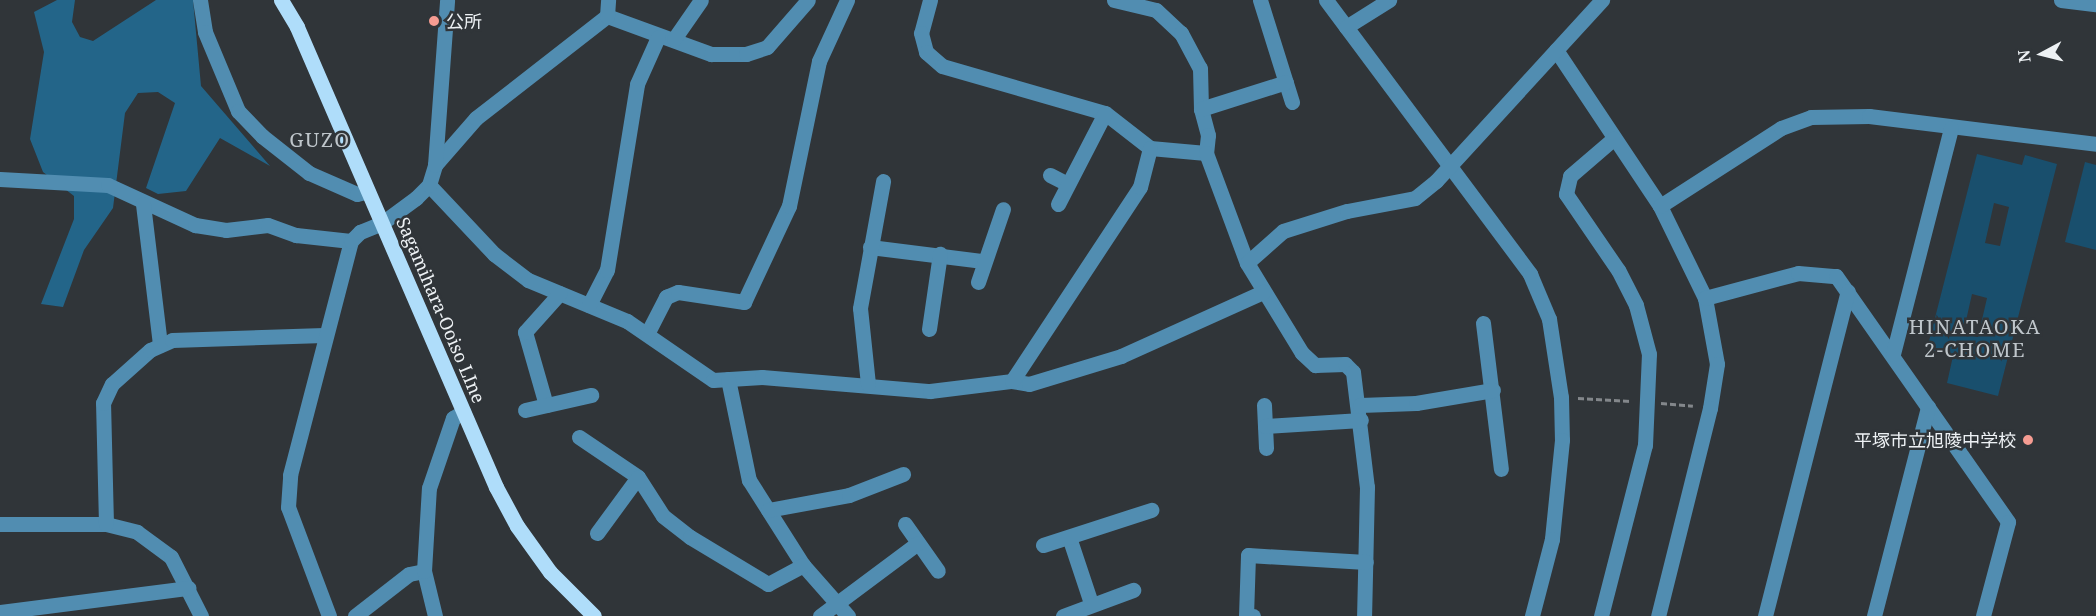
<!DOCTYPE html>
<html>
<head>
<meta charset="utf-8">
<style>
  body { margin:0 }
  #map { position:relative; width:2096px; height:616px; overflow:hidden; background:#303539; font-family:"Noto Serif","Noto Sans JP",serif }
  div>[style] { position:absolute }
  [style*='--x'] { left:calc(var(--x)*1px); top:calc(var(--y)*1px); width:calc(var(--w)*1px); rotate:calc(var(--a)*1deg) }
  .green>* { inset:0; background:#236589 }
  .building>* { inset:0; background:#194f6d }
  .path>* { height:3px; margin-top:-1.5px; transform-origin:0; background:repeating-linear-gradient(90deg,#83878b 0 6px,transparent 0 9px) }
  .minor>* { height:15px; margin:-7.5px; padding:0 7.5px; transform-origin:7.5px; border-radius:7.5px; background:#518db1 }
  .major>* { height:15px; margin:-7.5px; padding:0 7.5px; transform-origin:7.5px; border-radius:7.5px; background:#afddfa }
  .dots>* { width:16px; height:16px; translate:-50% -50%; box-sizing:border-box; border:3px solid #303539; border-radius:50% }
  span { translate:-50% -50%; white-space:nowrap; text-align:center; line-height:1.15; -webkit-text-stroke:5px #303539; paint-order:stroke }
  .poi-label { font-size:18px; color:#edf1f4 }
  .left { translate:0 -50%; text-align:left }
  .right { translate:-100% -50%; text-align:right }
  .street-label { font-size:18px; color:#edf1f4 }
  .neighbourhood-label { font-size:20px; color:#bfc6cb; letter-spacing:1.5px }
  .north { position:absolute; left:2012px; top:24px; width:60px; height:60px; -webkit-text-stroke:4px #303539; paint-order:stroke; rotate:263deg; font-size:16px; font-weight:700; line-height:24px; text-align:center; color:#edf1f4 }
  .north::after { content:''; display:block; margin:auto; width:21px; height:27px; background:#edf1f4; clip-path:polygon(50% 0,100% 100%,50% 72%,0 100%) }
</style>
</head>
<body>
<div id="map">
  <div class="green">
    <i style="clip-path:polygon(57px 0,75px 0,72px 22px,80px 37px,93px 41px,156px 0,193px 0,201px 86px,270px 166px,220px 138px,186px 191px,158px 194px,146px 188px,175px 103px,158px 92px,138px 93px,125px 113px,113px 208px,84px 250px,63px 307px,41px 304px,74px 219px,74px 196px,43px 172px,30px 139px,44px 52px,34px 12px)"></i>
  </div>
  <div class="building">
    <i style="clip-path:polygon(evenodd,1977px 154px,2022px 165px,2025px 155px,2057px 164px,1998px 396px,1947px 383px,1953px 356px,1927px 349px,1977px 154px,1994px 203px,2009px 207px,2000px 246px,1985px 243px,1994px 203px,1977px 154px,1972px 294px,1987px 298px,1978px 337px,1963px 334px,1972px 294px)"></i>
    <i style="clip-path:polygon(2085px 162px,2096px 165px,2096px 250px,2065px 242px)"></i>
  </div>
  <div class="path">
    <i style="--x:1578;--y:398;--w:53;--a:3.2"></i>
    <i style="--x:1661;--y:403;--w:32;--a:5"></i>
  </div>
  <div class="minor">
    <i style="--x:200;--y:0;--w:32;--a:81"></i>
    <i style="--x:205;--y:32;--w:86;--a:67.3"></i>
    <i style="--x:238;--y:111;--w:35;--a:46"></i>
    <i style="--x:262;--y:136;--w:60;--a:38.2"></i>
    <i style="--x:309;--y:173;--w:52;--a:23.6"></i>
    <i style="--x:357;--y:194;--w:11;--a:-15"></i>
    <i style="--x:930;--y:0;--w:34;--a:105"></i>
    <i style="--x:921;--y:33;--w:20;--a:75"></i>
    <i style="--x:926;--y:52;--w:21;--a:41"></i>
    <i style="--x:942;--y:66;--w:170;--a:16.1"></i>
    <i style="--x:1105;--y:113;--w:57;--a:37.9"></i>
    <i style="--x:1150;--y:148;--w:56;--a:5.1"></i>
    <i style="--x:1114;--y:0;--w:43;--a:13.4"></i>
    <i style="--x:1156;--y:10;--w:34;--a:43"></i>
    <i style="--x:1181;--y:33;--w:40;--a:62"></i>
    <i style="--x:1200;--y:68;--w:41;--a:88.6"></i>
    <i style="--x:1201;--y:109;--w:27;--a:75"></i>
    <i style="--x:1208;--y:135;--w:18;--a:96"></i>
    <i style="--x:1206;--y:153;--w:117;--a:69.6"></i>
    <i style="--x:1247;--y:263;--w:105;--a:58.6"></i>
    <i style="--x:1302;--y:353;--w:18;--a:43"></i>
    <i style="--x:1315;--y:365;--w:30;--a:-2"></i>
    <i style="--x:1345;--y:364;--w:11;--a:45"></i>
    <i style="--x:1353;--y:372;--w:116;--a:83.1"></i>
    <i style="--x:1367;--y:487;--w:129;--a:91.3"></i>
    <i style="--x:1260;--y:0;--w:107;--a:72.6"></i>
    <i style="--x:1326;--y:0;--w:342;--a:53.3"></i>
    <i style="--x:1530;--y:274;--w:49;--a:67.1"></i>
    <i style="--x:1549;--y:319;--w:79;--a:81.3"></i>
    <i style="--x:1561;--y:397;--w:43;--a:88.7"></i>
    <i style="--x:1562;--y:440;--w:100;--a:95.8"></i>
    <i style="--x:1552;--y:539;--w:80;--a:104.6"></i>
    <i style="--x:2061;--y:0;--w:35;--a:7"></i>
    <i style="--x:607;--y:16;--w:111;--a:20.1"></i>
    <i style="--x:711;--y:54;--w:35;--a:0"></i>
    <i style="--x:746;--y:54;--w:22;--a:-18"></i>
    <i style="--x:767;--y:47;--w:62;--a:-48.9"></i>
    <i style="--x:1346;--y:27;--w:51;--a:-32.1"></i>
    <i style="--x:674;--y:39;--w:47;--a:-55.3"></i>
    <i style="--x:1556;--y:50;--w:187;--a:56.3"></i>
    <i style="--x:1660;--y:206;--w:102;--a:63.9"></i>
    <i style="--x:1705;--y:298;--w:67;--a:79.7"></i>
    <i style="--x:1717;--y:364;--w:45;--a:99"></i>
    <i style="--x:1710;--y:408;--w:214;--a:104"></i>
    <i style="--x:1201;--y:109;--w:89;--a:-17.6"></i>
    <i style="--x:435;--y:165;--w:62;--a:-48.9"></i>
    <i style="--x:476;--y:118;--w:166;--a:-37.9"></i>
    <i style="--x:607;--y:16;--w:16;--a:-86"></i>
    <i style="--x:1050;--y:175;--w:20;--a:27"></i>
    <i style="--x:0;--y:179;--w:108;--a:3.2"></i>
    <i style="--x:108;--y:185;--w:96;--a:24.7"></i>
    <i style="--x:195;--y:225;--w:31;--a:9"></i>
    <i style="--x:226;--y:230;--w:42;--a:-6.8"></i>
    <i style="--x:268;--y:225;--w:30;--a:20"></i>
    <i style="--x:296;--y:235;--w:55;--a:6.2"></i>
    <i style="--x:429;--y:185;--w:95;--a:46.7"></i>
    <i style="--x:494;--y:254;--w:43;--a:37.4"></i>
    <i style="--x:528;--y:280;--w:107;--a:22.5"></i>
    <i style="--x:627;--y:321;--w:104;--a:34.5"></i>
    <i style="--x:713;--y:380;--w:49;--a:-3.5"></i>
    <i style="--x:762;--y:377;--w:169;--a:4.8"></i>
    <i style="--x:930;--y:391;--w:83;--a:-7"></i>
    <i style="--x:1012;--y:381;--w:17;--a:10"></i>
    <i style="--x:1029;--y:384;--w:96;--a:-16.9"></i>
    <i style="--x:1121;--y:356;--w:156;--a:-24.3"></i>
    <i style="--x:143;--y:204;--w:142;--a:83.1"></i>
    <i style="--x:1058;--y:204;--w:102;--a:-62.7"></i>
    <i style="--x:1660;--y:206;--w:144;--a:-32.8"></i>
    <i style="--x:1781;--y:128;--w:32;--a:-20"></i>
    <i style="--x:1811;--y:117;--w:58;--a:-1"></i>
    <i style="--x:1869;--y:116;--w:229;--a:7"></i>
    <i style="--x:870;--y:247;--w:114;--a:7.1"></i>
    <i style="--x:1247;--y:263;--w:48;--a:-41.6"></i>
    <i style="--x:1283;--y:231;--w:67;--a:-17.4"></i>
    <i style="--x:1347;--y:211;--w:69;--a:-10.8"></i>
    <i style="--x:1415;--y:198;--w:27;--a:-39"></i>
    <i style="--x:1436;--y:181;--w:246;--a:-47.5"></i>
    <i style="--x:978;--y:282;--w:77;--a:-71.1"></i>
    <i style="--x:1705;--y:298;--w:96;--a:-15"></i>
    <i style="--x:1798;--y:273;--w:38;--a:5"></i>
    <i style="--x:1836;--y:276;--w:300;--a:55"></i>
    <i style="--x:2008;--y:522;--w:97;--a:104.9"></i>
    <i style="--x:589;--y:305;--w:39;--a:-63"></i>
    <i style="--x:607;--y:270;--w:188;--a:-80.8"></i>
    <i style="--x:637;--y:84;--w:51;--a:-65.9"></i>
    <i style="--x:1483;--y:323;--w:147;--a:83"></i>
    <i style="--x:929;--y:329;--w:76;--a:-81.7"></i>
    <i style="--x:647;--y:334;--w:42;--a:-62.8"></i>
    <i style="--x:666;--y:297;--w:13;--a:-23"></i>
    <i style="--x:678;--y:292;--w:67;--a:8.6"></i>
    <i style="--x:744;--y:302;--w:106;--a:-64.9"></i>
    <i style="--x:789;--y:206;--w:148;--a:-78.3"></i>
    <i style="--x:819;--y:61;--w:67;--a:-65.3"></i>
    <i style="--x:1893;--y:354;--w:233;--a:-75.6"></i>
    <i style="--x:728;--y:379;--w:103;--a:78.3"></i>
    <i style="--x:749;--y:480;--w:101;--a:57.6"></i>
    <i style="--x:803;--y:565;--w:68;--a:48.6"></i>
    <i style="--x:1012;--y:381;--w:232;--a:-56.6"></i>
    <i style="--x:1140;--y:187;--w:40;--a:-75.6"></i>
    <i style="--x:868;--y:384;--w:76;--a:-96"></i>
    <i style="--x:860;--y:308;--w:129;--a:-79.7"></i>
    <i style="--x:546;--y:405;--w:76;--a:-106"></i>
    <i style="--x:525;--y:332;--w:52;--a:-48.1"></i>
    <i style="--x:1264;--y:405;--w:43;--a:87.3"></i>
    <i style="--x:1360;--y:405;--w:56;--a:-2"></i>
    <i style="--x:1416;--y:403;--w:78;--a:-9.6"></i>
    <i style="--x:525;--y:410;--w:68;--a:-12.8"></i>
    <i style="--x:1265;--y:426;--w:96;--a:-3.6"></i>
    <i style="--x:579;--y:437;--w:71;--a:34.1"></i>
    <i style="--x:638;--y:477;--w:46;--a:57.3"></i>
    <i style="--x:663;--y:516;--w:34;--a:38"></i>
    <i style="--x:690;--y:537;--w:91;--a:31.1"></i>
    <i style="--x:768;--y:584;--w:40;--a:-28"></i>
    <i style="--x:768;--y:510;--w:82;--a:-10.5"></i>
    <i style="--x:849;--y:495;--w:58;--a:-21.3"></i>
    <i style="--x:0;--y:524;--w:106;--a:0"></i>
    <i style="--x:106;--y:524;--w:32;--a:14"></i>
    <i style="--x:137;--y:532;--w:42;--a:36.3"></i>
    <i style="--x:171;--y:557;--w:66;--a:63"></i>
    <i style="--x:106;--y:524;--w:121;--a:-91.4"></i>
    <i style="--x:103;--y:403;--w:21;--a:-65"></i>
    <i style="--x:112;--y:384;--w:51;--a:-41.8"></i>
    <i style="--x:150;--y:350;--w:24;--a:-24"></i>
    <i style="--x:172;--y:340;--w:152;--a:-1.9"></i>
    <i style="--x:905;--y:524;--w:57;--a:54.9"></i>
    <i style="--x:597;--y:533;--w:69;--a:-53.8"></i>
    <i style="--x:1069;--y:537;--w:70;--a:71.6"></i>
    <i style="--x:1043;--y:545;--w:114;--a:-18"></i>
    <i style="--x:0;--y:612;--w:190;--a:-7.3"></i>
    <i style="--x:329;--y:616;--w:116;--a:-110.6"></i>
    <i style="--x:288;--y:507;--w:32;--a:-86"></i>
    <i style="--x:290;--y:475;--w:242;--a:-75.4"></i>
    <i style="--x:351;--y:241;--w:13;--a:-45"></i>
    <i style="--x:360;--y:232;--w:24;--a:-22"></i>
    <i style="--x:382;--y:223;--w:42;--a:-36.3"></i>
    <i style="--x:416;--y:198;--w:18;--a:-45"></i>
    <i style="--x:429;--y:185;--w:21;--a:-73"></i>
    <i style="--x:435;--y:165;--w:165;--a:-85.8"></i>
    <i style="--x:355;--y:616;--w:68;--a:-37.9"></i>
    <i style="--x:409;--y:574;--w:15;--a:-11"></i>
    <i style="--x:435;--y:616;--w:46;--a:-103.7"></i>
    <i style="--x:424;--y:571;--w:83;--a:-86.6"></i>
    <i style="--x:429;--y:488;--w:74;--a:-71.1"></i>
    <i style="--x:453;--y:418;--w:12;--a:-31"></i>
    <i style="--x:820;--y:616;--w:122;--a:-36.7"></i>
    <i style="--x:1063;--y:616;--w:75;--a:-20.4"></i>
    <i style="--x:1253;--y:616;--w:7;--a:180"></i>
    <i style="--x:1246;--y:616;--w:61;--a:-88.1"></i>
    <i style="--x:1248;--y:555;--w:118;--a:3.4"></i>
    <i style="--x:1601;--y:616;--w:177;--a:-75.6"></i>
    <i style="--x:1645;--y:445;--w:91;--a:-87.5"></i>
    <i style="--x:1649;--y:354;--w:51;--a:-104.9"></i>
    <i style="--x:1636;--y:305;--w:39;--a:-117"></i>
    <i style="--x:1618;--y:270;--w:92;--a:-124.4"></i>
    <i style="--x:1566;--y:194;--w:18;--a:-77"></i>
    <i style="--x:1570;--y:176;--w:57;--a:-40.7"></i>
    <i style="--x:1765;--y:616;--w:335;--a:-75.7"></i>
    <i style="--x:1874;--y:616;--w:216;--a:-75.5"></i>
  </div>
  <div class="major">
    <i style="--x:281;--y:0;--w:31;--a:59"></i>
    <i style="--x:297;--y:27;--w:501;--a:66.61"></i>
    <i style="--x:496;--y:487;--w:44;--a:61.7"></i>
    <i style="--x:517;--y:526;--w:57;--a:54.3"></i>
    <i style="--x:550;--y:572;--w:62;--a:45"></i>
  </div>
  <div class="dots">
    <i style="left:434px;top:21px;background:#f59c92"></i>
    <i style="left:2028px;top:440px;background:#f59c92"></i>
  </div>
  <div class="poi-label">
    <span class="left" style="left:446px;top:21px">公所</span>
    <span class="right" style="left:2016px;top:440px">平塚市立旭陵中学校</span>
  </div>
  <div class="street-label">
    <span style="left:441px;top:310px;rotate:67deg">Sagamihara-Ooiso LIne</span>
  </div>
  <div class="neighbourhood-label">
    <span style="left:320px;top:139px">GUZO</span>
    <span style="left:1975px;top:338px">HINATAOKA<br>2-CHOME</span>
  </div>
  <div class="north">N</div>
</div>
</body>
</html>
